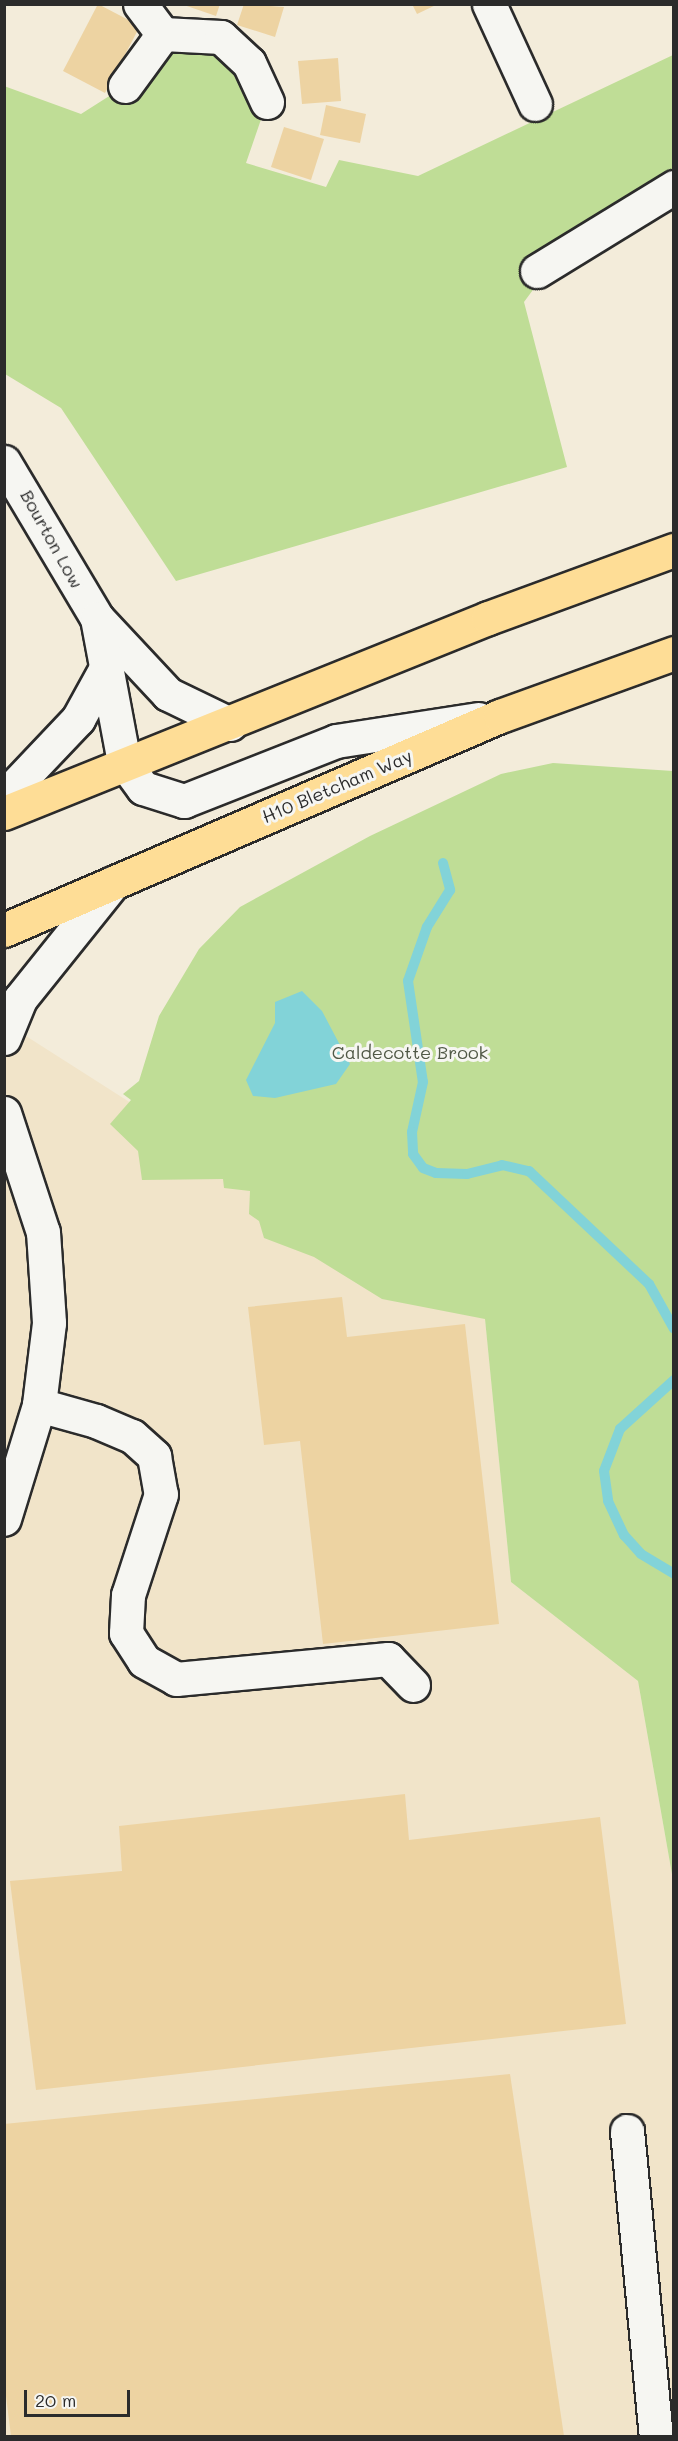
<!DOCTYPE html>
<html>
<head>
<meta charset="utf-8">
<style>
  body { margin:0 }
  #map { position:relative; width:678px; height:2441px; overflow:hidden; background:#f3ecda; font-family:Mali,sans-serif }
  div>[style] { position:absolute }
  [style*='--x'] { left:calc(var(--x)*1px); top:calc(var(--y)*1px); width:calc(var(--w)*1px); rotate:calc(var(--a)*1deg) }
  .built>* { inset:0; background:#f1e4c9 }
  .green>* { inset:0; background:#bfdd96 }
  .water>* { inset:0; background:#82d3d8 }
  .stream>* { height:10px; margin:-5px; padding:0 5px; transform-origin:5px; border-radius:5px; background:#82d3d8 }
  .building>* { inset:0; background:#edd3a2 }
  .roads { filter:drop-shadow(2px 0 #2b2b2b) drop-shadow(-2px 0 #2b2b2b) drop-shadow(0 2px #2b2b2b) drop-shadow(0 -2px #2b2b2b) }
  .minor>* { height:33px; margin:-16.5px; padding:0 16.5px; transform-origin:16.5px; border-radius:16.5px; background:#f6f6f2 }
  .highway>* { height:33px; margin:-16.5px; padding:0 16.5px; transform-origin:16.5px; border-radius:16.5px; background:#fedd96 }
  span { translate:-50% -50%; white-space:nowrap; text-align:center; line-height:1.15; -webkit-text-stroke:6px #f6f6f2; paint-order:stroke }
  .street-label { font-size:18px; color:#2b2b2b }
  .park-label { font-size:18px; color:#505846 }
  .frame { position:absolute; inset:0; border:6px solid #2b2b2b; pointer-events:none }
  .scale { position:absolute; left:24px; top:2390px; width:106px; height:27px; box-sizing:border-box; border:3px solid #2b2b2b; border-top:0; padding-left:8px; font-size:18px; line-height:21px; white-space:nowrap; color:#2b2b2b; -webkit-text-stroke:4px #f6f6f2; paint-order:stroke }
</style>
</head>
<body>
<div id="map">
  <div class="built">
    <i style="clip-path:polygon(4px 1022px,247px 1177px,485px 1318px,511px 1582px,638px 1681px,673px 1880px,673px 2436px,5px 2436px)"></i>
  </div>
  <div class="green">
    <i style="clip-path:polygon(221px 37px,267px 102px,246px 163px,326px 187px,339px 160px,418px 176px,673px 55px,673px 187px,541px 279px,524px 302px,567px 467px,176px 581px,61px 408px,5px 374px,4px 86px,81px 114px,125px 86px,142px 56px)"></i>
    <i style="clip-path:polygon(553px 763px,673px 771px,673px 1880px,638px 1681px,511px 1582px,485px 1319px,382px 1299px,314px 1257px,264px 1238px,259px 1221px,249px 1214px,250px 1191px,224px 1188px,223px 1179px,142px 1180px,138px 1151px,110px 1124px,131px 1100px,123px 1094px,139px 1081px,159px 1016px,199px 949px,240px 907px,370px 836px,501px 774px)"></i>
  </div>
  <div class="water">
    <i style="clip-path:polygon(302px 991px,322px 1011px,350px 1064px,336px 1084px,275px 1098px,253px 1096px,246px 1080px,275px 1023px,275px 1002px)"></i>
  </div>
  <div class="stream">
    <i style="--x:443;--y:863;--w:28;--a:75"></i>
    <i style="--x:450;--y:890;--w:44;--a:121.9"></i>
    <i style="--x:427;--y:927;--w:57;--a:109.4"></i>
    <i style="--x:408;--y:981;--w:102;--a:81.6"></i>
    <i style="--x:423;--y:1082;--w:51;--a:102.4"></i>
    <i style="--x:412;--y:1132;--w:22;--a:87"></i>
    <i style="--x:413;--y:1154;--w:17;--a:54"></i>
    <i style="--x:423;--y:1168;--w:14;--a:21"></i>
    <i style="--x:436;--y:1173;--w:31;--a:2"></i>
    <i style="--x:467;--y:1174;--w:36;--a:-14"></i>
    <i style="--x:502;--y:1165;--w:28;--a:13"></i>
    <i style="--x:529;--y:1171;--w:165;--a:43.3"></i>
    <i style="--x:649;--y:1284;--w:51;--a:60.9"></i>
    <i style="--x:674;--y:1380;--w:73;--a:137.8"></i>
    <i style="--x:620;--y:1429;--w:45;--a:110.9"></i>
    <i style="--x:604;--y:1471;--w:30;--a:82"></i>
    <i style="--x:608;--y:1501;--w:38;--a:65"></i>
    <i style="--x:624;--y:1535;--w:25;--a:48"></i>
    <i style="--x:641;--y:1554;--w:39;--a:31"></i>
  </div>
  <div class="building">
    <i style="clip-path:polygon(98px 4px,140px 26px,105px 93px,63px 71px)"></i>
    <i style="clip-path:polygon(181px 4px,220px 4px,216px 16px)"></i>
    <i style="clip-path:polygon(244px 4px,284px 7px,275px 37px,237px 25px)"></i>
    <i style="clip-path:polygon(412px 4px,438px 4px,417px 14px)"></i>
    <i style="clip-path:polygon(338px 58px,341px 101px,302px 104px,298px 61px)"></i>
    <i style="clip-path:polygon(326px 105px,366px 114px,360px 143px,320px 135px)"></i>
    <i style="clip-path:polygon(284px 127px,324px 139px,311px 180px,271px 167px)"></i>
    <i style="clip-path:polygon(342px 1297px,347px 1337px,465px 1324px,499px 1624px,323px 1644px,300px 1441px,264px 1445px,248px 1307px)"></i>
    <i style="clip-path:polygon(405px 1794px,409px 1840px,600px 1817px,626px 2024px,36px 2090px,10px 1881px,122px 1871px,119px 1826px)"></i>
    <i style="clip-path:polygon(510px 2074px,564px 2436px,11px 2436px,4px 2380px,4px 2124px)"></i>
  </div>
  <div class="roads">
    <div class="minor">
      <i style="--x:140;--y:4;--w:38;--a:53"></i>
      <i style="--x:163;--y:34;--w:58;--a:3"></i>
      <i style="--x:221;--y:37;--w:38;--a:43"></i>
      <i style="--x:249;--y:63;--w:43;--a:65.2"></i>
      <i style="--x:489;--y:4;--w:110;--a:65.3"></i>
      <i style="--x:125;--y:86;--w:64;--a:-53.8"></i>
      <i style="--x:537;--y:271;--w:161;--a:-31.5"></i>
      <i style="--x:4;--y:462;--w:182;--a:59.2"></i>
      <i style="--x:97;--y:618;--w:104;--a:46.9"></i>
      <i style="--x:168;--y:694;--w:69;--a:25.8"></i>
      <i style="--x:97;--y:618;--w:147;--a:79.4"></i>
      <i style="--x:124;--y:762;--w:32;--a:54"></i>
      <i style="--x:143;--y:788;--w:43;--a:17.6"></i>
      <i style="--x:184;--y:801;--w:163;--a:-21.5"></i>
      <i style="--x:336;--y:741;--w:144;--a:-8.8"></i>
      <i style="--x:4;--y:797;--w:108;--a:-46.5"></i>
      <i style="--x:78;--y:719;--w:58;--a:-61.2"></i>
      <i style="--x:4;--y:1038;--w:42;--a:-67.7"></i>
      <i style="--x:20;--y:999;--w:149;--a:-51.3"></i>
      <i style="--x:4;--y:1113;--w:125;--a:71.9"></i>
      <i style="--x:43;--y:1232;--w:91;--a:86.2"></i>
      <i style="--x:49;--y:1323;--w:83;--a:97"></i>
      <i style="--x:39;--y:1405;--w:119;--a:107.1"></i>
      <i style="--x:39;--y:1405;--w:59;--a:15.7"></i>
      <i style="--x:96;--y:1421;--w:39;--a:23"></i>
      <i style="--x:132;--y:1436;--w:30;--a:42"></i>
      <i style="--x:154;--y:1456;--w:39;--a:80"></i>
      <i style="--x:161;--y:1494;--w:106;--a:108.1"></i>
      <i style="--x:128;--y:1595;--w:38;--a:93"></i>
      <i style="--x:126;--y:1633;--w:33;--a:57"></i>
      <i style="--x:144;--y:1661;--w:37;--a:29"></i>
      <i style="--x:176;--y:1679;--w:213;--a:-5.4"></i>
      <i style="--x:388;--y:1659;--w:36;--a:46"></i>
      <i style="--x:627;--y:2131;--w:306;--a:84.6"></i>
    </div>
    <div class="highway">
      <i style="--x:4;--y:813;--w:522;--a:-21.94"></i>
      <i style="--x:488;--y:618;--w:198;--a:-20.1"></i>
      <i style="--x:4;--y:930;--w:540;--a:-23.34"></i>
      <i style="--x:500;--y:716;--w:185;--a:-19.9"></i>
    </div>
  </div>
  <div class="street-label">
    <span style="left:52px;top:539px;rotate:61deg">Bourton Low</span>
    <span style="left:337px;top:786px;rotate:-23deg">H10 Bletcham Way</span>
  </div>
  <div class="park-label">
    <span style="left:410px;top:1052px">Caldecotte Brook</span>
  </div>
  <div class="frame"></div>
  <div class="scale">20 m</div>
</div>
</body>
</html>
